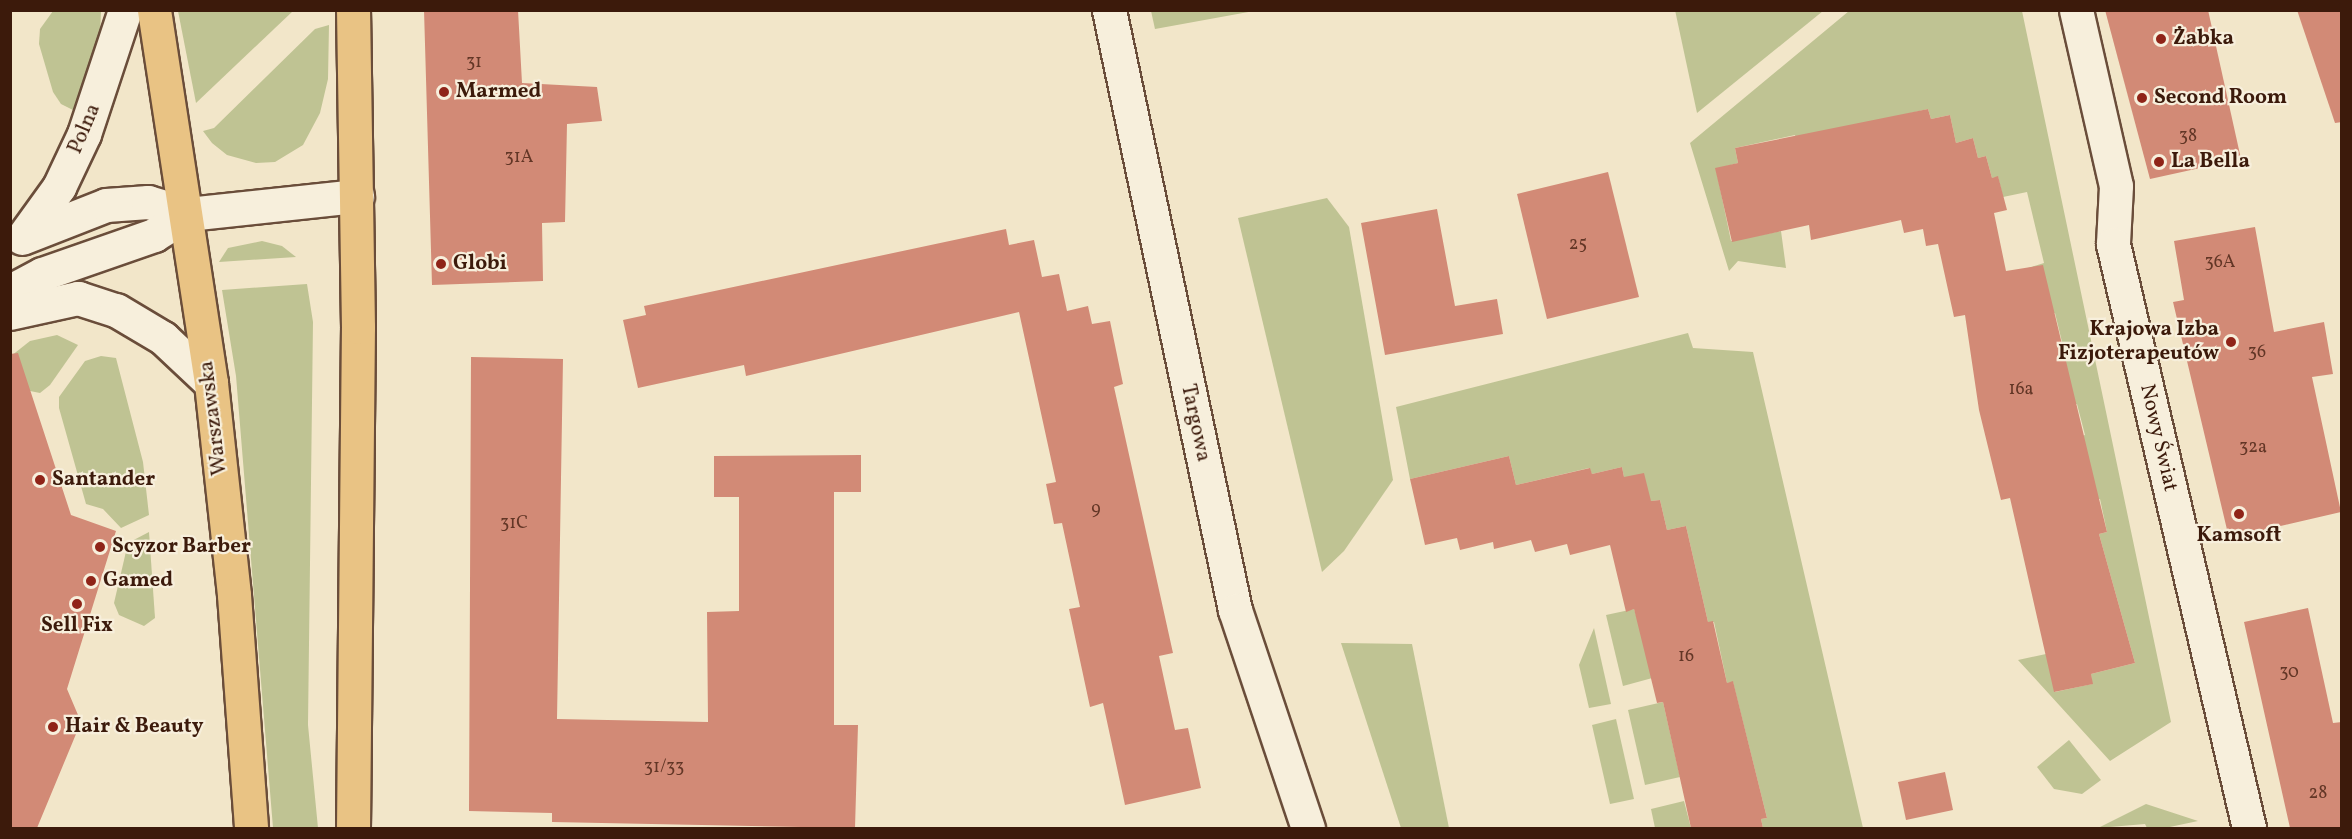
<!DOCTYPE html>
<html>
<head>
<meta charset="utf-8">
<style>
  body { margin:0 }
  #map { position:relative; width:2352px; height:839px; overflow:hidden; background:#f2e6c9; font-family:Vollkorn,serif }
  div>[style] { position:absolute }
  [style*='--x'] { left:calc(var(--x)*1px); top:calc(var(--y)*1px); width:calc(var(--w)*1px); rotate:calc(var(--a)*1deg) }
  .green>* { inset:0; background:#bfc393 }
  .building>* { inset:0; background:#d28a76 }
  .roads { filter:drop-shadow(2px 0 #6a4d3a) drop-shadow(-2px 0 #6a4d3a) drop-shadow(0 2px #6a4d3a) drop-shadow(0 -2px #6a4d3a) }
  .minor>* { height:33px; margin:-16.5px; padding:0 16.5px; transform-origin:16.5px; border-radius:16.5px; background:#f7efdc }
  .major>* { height:33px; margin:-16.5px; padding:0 16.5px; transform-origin:16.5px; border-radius:16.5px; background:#e9c384 }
  .dots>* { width:16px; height:16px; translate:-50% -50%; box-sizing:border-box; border:3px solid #f7efdc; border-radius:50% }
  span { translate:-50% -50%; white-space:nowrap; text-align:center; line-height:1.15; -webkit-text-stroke:4.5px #f7efdc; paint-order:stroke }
  .number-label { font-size:18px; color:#623626 }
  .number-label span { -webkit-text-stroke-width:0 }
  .poi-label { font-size:21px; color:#3c1a0b; font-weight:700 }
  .left { translate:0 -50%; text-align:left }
  .right { translate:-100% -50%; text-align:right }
  .street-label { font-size:21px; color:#3c1a0b }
  .frame { position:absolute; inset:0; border:12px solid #3c1a0b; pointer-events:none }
</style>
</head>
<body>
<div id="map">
  <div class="green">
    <i style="clip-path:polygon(1675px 10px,1823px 10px,1823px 11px,1697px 113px)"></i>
    <i style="clip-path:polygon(53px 11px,101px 11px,100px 35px,75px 111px,61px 104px,53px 92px,39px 44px,40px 29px)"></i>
    <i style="clip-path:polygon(178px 11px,178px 10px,293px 11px,196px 103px)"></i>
    <i style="clip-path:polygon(1151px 11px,1151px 10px,1254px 11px,1155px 29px)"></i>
    <i style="clip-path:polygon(1849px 11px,2022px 11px,2171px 722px,2110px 761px,2018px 660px,2046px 654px,2055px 692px,2092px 684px,2091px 674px,2135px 663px,2099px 534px,2107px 532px,2100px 499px,2091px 500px,2076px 438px,2085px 435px,2077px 404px,2071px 405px,2056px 344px,2062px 342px,2055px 313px,2048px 315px,2028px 268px,2044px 263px,2027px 192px,2003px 197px,1998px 177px,1992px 178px,1986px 156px,1978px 158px,1973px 138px,1956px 143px,1950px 115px,1931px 119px,1928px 109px,1846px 128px,1799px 151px,1795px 135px,1735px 148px,1738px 163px,1716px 169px,1731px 241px,1781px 231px,1786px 268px,1738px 261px,1729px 271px,1690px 143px)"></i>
    <i style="clip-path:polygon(329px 25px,328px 79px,320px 113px,303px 145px,275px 162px,256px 163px,227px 155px,212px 143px,203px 131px,214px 128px,315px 29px)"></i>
    <i style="clip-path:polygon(1327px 198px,1349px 227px,1393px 480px,1344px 551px,1322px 572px,1238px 218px)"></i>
    <i style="clip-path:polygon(262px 241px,282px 246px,296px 257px,219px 262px,228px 248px)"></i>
    <i style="clip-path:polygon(307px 284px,313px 322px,308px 725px,318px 828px,273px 828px,236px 376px,222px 290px)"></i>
    <i style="clip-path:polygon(1688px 333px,1693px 348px,1753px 352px,1863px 828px,1763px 828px,1761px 819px,1767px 818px,1733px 682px,1727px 683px,1714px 622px,1708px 622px,1686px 526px,1667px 530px,1660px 500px,1651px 501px,1624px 477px,1622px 467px,1592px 474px,1589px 468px,1516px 485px,1509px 456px,1410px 479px,1396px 407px)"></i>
    <i style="clip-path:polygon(57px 335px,78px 345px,50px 385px,40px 393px,30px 391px,11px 356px,30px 341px)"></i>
    <i style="clip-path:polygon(101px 356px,116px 358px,143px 462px,149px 515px,121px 528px,103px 509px,86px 504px,59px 408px,59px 397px,85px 361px)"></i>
    <i style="clip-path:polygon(149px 532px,155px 618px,144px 626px,119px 615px,114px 603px,128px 543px)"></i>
    <i style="clip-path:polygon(1634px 609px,1656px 677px,1623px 686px,1606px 615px)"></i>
    <i style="clip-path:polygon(1594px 628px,1611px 704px,1589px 708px,1579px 665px)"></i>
    <i style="clip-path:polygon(1341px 643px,1412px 644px,1449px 828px,1401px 828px)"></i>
    <i style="clip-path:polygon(1663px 702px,1680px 777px,1645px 785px,1628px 710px)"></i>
    <i style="clip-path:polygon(1616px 719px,1634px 799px,1610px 804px,1592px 725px)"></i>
    <i style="clip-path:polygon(2069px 740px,2101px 780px,2082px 794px,2054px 789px,2037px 767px)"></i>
    <i style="clip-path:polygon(1684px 801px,1691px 828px,1655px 828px,1651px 809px)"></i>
    <i style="clip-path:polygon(2146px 804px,2198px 821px,2165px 828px,2147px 828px,2145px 824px,2098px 828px)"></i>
  </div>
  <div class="building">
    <i style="clip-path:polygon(424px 10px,518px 10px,522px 83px,597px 87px,602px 121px,567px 124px,565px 222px,542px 223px,543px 281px,432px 285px)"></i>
    <i style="clip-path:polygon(2105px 10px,2208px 10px,2241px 159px,2150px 179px)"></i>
    <i style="clip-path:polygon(2297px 10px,2342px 10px,2342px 122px,2335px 123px)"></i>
    <i style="clip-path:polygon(1928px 109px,1931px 119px,1950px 115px,1956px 143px,1973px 138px,1978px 158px,1986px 156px,1992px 178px,1998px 176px,2007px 210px,1994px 213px,2006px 271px,2043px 265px,2107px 532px,2099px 534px,2135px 663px,2091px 674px,2093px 684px,2054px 692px,2010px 498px,2001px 500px,1979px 410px,1965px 315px,1954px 317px,1938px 244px,1926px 246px,1923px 229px,1904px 233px,1901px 220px,1811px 240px,1809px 225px,1732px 242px,1715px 168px,1738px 163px,1735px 148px)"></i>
    <i style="clip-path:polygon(1608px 172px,1639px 297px,1547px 319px,1517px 194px)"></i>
    <i style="clip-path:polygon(1437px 209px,1455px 306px,1497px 299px,1503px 334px,1385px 355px,1361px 223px)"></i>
    <i style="clip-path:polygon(2255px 227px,2274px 332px,2324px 322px,2333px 374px,2312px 377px,2341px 512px,2229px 538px,2173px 302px,2184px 300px,2174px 241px)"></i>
    <i style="clip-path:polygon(1006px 229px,1009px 245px,1034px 240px,1042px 277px,1059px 274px,1067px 311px,1088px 306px,1092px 324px,1110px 321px,1123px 384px,1114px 387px,1173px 653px,1159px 656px,1175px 730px,1188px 728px,1201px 788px,1125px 805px,1103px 703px,1090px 707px,1069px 609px,1080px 607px,1062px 523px,1054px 524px,1046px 484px,1056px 482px,1019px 312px,746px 376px,744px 365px,638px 388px,623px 320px,646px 315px,644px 306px)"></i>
    <i style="clip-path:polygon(18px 353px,71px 515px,116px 531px,67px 689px,81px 722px,37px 828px,10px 828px,10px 354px)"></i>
    <i style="clip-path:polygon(471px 357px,563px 359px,557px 719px,708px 722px,707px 612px,739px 611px,739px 497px,714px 497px,714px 456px,861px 455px,861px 492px,834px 492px,834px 725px,858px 725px,855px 828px,552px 822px,552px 813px,469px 811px)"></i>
    <i style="clip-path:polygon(1509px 456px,1516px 485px,1590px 468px,1592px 474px,1622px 467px,1624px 477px,1644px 473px,1651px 501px,1660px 500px,1667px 530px,1686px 526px,1708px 622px,1713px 621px,1727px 683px,1733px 681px,1767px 818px,1761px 819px,1763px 828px,1691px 828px,1663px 702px,1657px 703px,1634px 609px,1626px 612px,1610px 545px,1570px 555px,1567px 544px,1535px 552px,1531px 540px,1494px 549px,1493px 542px,1460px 550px,1457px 538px,1425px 545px,1410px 479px)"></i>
    <i style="clip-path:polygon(2308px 608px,2333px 723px,2342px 722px,2342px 828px,2290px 828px,2244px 622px)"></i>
    <i style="clip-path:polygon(1945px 772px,1953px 810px,1906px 820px,1898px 782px)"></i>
  </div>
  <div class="roads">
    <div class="minor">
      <i style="--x:1109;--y:10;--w:613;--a:78.14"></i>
      <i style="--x:1235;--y:610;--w:230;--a:71.5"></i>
      <i style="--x:2076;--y:10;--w:180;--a:77.2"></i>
      <i style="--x:2116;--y:186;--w:58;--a:93"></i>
      <i style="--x:2113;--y:244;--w:600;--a:76.89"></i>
      <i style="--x:23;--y:237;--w:62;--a:-54.2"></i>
      <i style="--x:59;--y:187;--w:59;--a:-64.7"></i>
      <i style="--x:84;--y:134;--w:131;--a:-71.7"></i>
      <i style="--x:22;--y:238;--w:90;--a:-21.4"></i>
      <i style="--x:106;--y:205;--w:42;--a:-4.1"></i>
      <i style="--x:148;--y:202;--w:42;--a:16.7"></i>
      <i style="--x:188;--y:214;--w:170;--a:-6.1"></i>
      <i style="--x:10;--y:291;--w:36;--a:-28"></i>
      <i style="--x:42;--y:274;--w:119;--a:-19.2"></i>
      <i style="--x:154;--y:235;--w:40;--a:-32"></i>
      <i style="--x:10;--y:313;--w:70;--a:-12.4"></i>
      <i style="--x:78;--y:298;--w:40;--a:18"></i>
      <i style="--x:116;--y:310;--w:55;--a:30.8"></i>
      <i style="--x:163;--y:338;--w:66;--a:43.2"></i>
    </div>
    <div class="major">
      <i style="--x:154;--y:10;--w:377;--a:81.3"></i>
      <i style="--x:211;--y:383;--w:213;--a:83.8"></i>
      <i style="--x:234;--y:595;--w:234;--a:85.8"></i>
      <i style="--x:353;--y:828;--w:501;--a:-89.43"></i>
      <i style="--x:358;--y:327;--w:317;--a:-90.9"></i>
    </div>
  </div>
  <div class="dots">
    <i style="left:2161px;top:39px;background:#8f2418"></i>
    <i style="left:444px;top:92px;background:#8f2418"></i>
    <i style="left:2142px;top:98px;background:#8f2418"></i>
    <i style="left:2159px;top:162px;background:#8f2418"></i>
    <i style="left:441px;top:264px;background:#8f2418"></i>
    <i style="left:2231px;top:342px;background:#8f2418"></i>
    <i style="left:40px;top:480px;background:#8f2418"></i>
    <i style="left:2239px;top:514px;background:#8f2418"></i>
    <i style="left:100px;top:547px;background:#8f2418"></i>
    <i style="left:91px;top:581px;background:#8f2418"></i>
    <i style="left:77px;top:604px;background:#8f2418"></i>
    <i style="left:53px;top:727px;background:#8f2418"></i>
  </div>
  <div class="number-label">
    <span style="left:474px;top:63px">31</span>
    <span style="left:2188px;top:137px">38</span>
    <span style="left:519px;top:158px">31A</span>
    <span style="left:1578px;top:245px">25</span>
    <span style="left:2220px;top:263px">36A</span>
    <span style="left:2257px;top:353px">36</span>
    <span style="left:2021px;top:390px">16a</span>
    <span style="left:2253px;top:448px">32a</span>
    <span style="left:1096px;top:510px">9</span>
    <span style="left:514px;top:524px">31C</span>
    <span style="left:1686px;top:657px">16</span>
    <span style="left:2289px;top:673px">30</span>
    <span style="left:664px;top:768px">31/33</span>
    <span style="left:2318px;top:794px">28</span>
  </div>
  <div class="poi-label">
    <span class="left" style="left:2173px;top:39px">Żabka</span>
    <span class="left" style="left:456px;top:92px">Marmed</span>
    <span class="left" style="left:2154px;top:98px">Second Room</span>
    <span class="left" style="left:2171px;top:162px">La Bella</span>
    <span class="left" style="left:453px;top:264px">Globi</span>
    <span class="right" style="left:2219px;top:342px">Krajowa Izba<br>Fizjoterapeutów</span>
    <span class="left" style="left:52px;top:480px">Santander</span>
    <span style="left:2239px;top:536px">Kamsoft</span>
    <span class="left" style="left:112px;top:547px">Scyzor Barber</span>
    <span class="left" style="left:103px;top:581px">Gamed</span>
    <span style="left:77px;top:626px">Sell Fix</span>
    <span class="left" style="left:65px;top:727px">Hair &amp; Beauty</span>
  </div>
  <div class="street-label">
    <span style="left:85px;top:129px;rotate:-67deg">Polna</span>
    <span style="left:214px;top:418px;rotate:-97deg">Warszawska</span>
    <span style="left:1195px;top:423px;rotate:78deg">Targowa</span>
    <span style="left:2158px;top:438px;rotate:77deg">Nowy Świat</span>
  </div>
  <div class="frame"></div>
</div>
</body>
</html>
